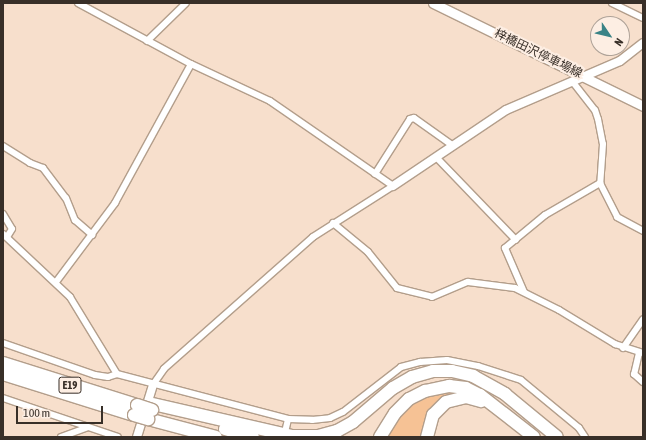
<!DOCTYPE html>
<html>
<head>
<meta charset="utf-8">
<style>
  body { margin:0 }
  #map { position:relative; width:646px; height:440px; overflow:hidden; background:#f7dfcc; font-family:"Asap Condensed","Noto Sans JP",sans-serif }
  div>[style] { position:absolute }
  [style*='--x'] { left:calc(var(--x)*1px); top:calc(var(--y)*1px); width:calc(var(--w)*1px); rotate:calc(var(--a)*1deg) }
  .green>* { inset:0; background:#f6c295 }
  .roads { filter:drop-shadow(1px 0 #b39e8b) drop-shadow(-1px 0 #b39e8b) drop-shadow(0 1px #b39e8b) drop-shadow(0 -1px #b39e8b) }
  .minor>* { height:6px; margin:-3px; padding:0 3px; transform-origin:3px; border-radius:3px; background:#fff }
  .tertiary>* { height:8px; margin:-4px; padding:0 4px; transform-origin:4px; border-radius:4px; background:#fff }
  .secondary>* { height:9px; margin:-4.5px; padding:0 4.5px; transform-origin:4.5px; border-radius:4.5px; background:#fff }
  .motorway>* { height:12px; margin:-6px; padding:0 6px; transform-origin:6px; border-radius:6px; background:#fff }
  .bridges { filter:drop-shadow(1px 0 #b39e8b) drop-shadow(-1px 0 #b39e8b) drop-shadow(0 1px #b39e8b) drop-shadow(0 -1px #b39e8b) }
  .motorway-bridge>* { height:12px; margin:-6px; padding:0 6px; transform-origin:6px; border-radius:6px; background:#fff }
  span { translate:-50% -50%; white-space:nowrap; text-align:center; line-height:1.15; -webkit-text-stroke:4px #fdeee3; paint-order:stroke }
  .shield-label span { padding:1px 3px; background:#fdeee3; border:1px solid; border-radius:3px; -webkit-text-stroke-width:0 }
  .shield-label { font-size:11px; color:#382f28; font-weight:700 }
  .street-label { font-size:12px; color:#382f28 }
  .frame { position:absolute; inset:0; border:4px solid #382f28; pointer-events:none }
  .north { position:absolute; left:590px; top:16px; width:40px; height:40px; box-sizing:border-box; background:#fdeee3; border:1px solid #aea298; border-radius:50%; rotate:125deg; font-size:11px; font-weight:700; line-height:16px; text-align:center; color:#382f28 }
  .north::after { content:''; display:block; margin:auto; width:14px; height:18px; background:#3a8386; clip-path:polygon(50% 0,100% 100%,50% 72%,0 100%) }
  .scale { position:absolute; left:16px; top:406px; width:87px; height:18px; box-sizing:border-box; border:2px solid #382f28; border-top:0; padding-left:5px; font-size:12px; line-height:14px; white-space:nowrap; color:#382f28; -webkit-text-stroke:3px #fdeee3; paint-order:stroke }
</style>
</head>
<body>
<div id="map">
  <div class="green">
    <i style="clip-path:polygon(460px 390px,460px 394px,442px 400px,423px 437px,384px 437px,399px 415px,416px 398px)"></i>
  </div>
  <div class="roads">
    <div class="minor">
      <i style="--x:78;--y:3;--w:128;--a:28.4"></i>
      <i style="--x:191;--y:64;--w:87;--a:25.1"></i>
      <i style="--x:270;--y:101;--w:150;--a:34.6"></i>
      <i style="--x:393;--y:186;--w:95;--a:147.5"></i>
      <i style="--x:313;--y:237;--w:199;--a:138.5"></i>
      <i style="--x:164;--y:369;--w:19;--a:125"></i>
      <i style="--x:612;--y:3;--w:34;--a:26"></i>
      <i style="--x:147;--y:41;--w:54;--a:-44.3"></i>
      <i style="--x:572;--y:81;--w:37;--a:52"></i>
      <i style="--x:595;--y:110;--w:9;--a:72"></i>
      <i style="--x:598;--y:119;--w:25;--a:79"></i>
      <i style="--x:603;--y:144;--w:39;--a:94"></i>
      <i style="--x:600;--y:183;--w:38;--a:63"></i>
      <i style="--x:617;--y:217;--w:30;--a:28"></i>
      <i style="--x:3;--y:146;--w:32;--a:32"></i>
      <i style="--x:30;--y:163;--w:14;--a:21"></i>
      <i style="--x:43;--y:168;--w:38;--a:53"></i>
      <i style="--x:66;--y:198;--w:24;--a:68"></i>
      <i style="--x:75;--y:220;--w:23;--a:41"></i>
      <i style="--x:436;--y:157;--w:115;--a:46.1"></i>
      <i style="--x:375;--y:174;--w:65;--a:-57.5"></i>
      <i style="--x:410;--y:119;--w:4;--a:-14"></i>
      <i style="--x:414;--y:118;--w:47;--a:35.4"></i>
      <i style="--x:3;--y:214;--w:17;--a:59"></i>
      <i style="--x:12;--y:229;--w:9;--a:122"></i>
      <i style="--x:333;--y:223;--w:45;--a:39.6"></i>
      <i style="--x:368;--y:252;--w:46;--a:51.1"></i>
      <i style="--x:397;--y:288;--w:36;--a:14"></i>
      <i style="--x:432;--y:297;--w:39;--a:-23"></i>
      <i style="--x:468;--y:282;--w:47;--a:7.3"></i>
      <i style="--x:515;--y:288;--w:49;--a:26.6"></i>
      <i style="--x:559;--y:310;--w:66;--a:31.3"></i>
      <i style="--x:615;--y:344;--w:29;--a:18"></i>
      <i style="--x:3;--y:234;--w:92;--a:43.2"></i>
      <i style="--x:70;--y:297;--w:90;--a:58.6"></i>
      <i style="--x:56;--y:282;--w:99;--a:-53.2"></i>
      <i style="--x:115;--y:203;--w:158;--a:-61.3"></i>
      <i style="--x:524;--y:292;--w:48;--a:-113.4"></i>
      <i style="--x:505;--y:248;--w:52;--a:-39.5"></i>
      <i style="--x:545;--y:215;--w:64;--a:-30.2"></i>
      <i style="--x:3;--y:343;--w:97;--a:19.2"></i>
      <i style="--x:95;--y:375;--w:13;--a:9"></i>
      <i style="--x:108;--y:377;--w:9;--a:-18"></i>
      <i style="--x:117;--y:374;--w:177;--a:14.7"></i>
      <i style="--x:288;--y:419;--w:24;--a:2"></i>
      <i style="--x:312;--y:420;--w:18;--a:-6"></i>
      <i style="--x:330;--y:418;--w:14;--a:-25"></i>
      <i style="--x:343;--y:412;--w:73;--a:-37.8"></i>
      <i style="--x:401;--y:367;--w:20;--a:-15"></i>
      <i style="--x:420;--y:362;--w:27;--a:-4"></i>
      <i style="--x:447;--y:360;--w:32;--a:11"></i>
      <i style="--x:478;--y:366;--w:45;--a:18"></i>
      <i style="--x:521;--y:380;--w:75;--a:39.6"></i>
      <i style="--x:579;--y:428;--w:11;--a:56"></i>
      <i style="--x:623;--y:348;--w:35;--a:-55"></i>
      <i style="--x:639;--y:353;--w:22;--a:103"></i>
      <i style="--x:634;--y:374;--w:12;--a:42"></i>
      <i style="--x:3;--y:398;--w:121;--a:18.7"></i>
      <i style="--x:286;--y:428;--w:9;--a:-77"></i>
      <i style="--x:61;--y:437;--w:27;--a:-20"></i>
    </div>
    <div class="tertiary">
      <i style="--x:393;--y:186;--w:136;--a:-33.9"></i>
      <i style="--x:506;--y:110;--w:124;--a:-23.3"></i>
      <i style="--x:620;--y:61;--w:29;--a:-38"></i>
      <i style="--x:137;--y:437;--w:54;--a:-72.9"></i>
    </div>
    <div class="secondary">
      <i style="--x:433;--y:3;--w:234;--a:26.1"></i>
    </div>
    <div class="motorway">
      <i style="--x:3;--y:363;--w:140;--a:17.4"></i>
      <i style="--x:3;--y:374;--w:137;--a:17.4"></i>
      <i style="--x:153;--y:404;--w:143;--a:13"></i>
      <i style="--x:292;--y:436;--w:26;--a:0"></i>
      <i style="--x:318;--y:436;--w:20;--a:-15"></i>
      <i style="--x:337;--y:431;--w:18;--a:-29"></i>
      <i style="--x:353;--y:422;--w:52;--a:-40.4"></i>
      <i style="--x:393;--y:388;--w:22;--a:-30"></i>
      <i style="--x:412;--y:377;--w:22;--a:-16"></i>
      <i style="--x:433;--y:371;--w:19;--a:0"></i>
      <i style="--x:452;--y:371;--w:22;--a:13"></i>
      <i style="--x:473;--y:376;--w:37;--a:29"></i>
      <i style="--x:505;--y:394;--w:67;--a:39.6"></i>
      <i style="--x:148;--y:419;--w:70;--a:14.8"></i>
      <i style="--x:225;--y:429;--w:29;--a:16"></i>
      <i style="--x:380;--y:437;--w:28;--a:-58"></i>
      <i style="--x:395;--y:413;--w:20;--a:-45"></i>
      <i style="--x:409;--y:399;--w:18;--a:-27"></i>
      <i style="--x:425;--y:391;--w:25;--a:-12"></i>
      <i style="--x:449;--y:386;--w:17;--a:7"></i>
      <i style="--x:466;--y:388;--w:16;--a:27"></i>
      <i style="--x:480;--y:395;--w:68;--a:37.9"></i>
      <i style="--x:427;--y:437;--w:23;--a:-75"></i>
      <i style="--x:433;--y:415;--w:18;--a:-45"></i>
      <i style="--x:446;--y:402;--w:21;--a:-14"></i>
      <i style="--x:466;--y:397;--w:16;--a:15"></i>
    </div>
  </div>
  <div class="bridges">
    <div class="motorway-bridge">
      <i style="--x:137;--y:405;--w:16;--a:18"></i>
      <i style="--x:134;--y:415;--w:15;--a:16"></i>
    </div>
  </div>
  <div class="shield-label">
    <span style="left:70px;top:385px">E19</span>
  </div>
  <div class="street-label">
    <span style="left:538px;top:54px;rotate:26deg">梓橋田沢停車場線</span>
  </div>
  <div class="frame"></div>
  <div class="north">N</div>
  <div class="scale">100 m</div>
</div>
</body>
</html>
